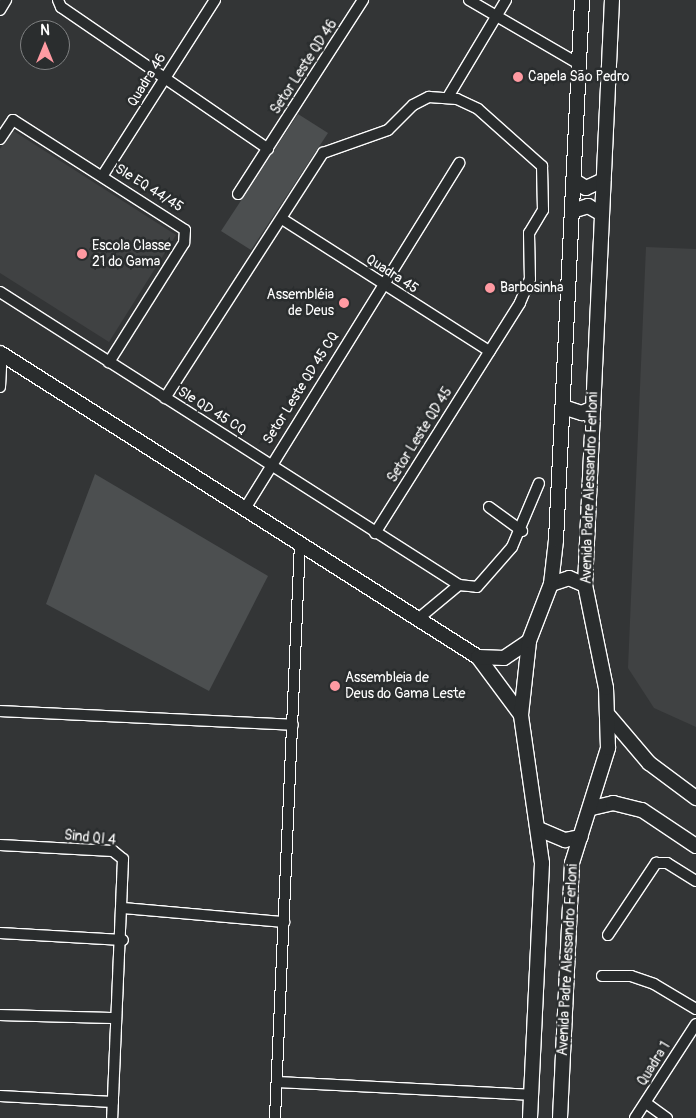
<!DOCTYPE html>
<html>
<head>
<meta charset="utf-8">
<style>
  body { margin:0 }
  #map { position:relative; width:696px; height:1118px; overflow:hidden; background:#333536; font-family:Pangolin,sans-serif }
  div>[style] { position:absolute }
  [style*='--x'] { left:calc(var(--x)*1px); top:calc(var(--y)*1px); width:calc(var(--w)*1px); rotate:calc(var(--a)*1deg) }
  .built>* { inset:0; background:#404243 }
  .green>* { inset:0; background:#4c4f50 }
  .roads { filter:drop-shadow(1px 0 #fff) drop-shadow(-1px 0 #fff) drop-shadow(0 1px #fff) drop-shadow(0 -1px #fff) }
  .minor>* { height:10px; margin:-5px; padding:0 5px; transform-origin:5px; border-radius:5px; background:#2a2d2e }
  .secondary>* { height:14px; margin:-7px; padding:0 7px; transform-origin:7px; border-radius:7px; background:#2a2d2e }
  .dots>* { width:14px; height:14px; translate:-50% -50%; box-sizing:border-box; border:2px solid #2a2d2e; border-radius:50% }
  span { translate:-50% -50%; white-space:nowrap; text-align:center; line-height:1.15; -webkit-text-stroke:5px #2a2d2e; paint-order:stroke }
  .street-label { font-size:14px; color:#fff }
  .poi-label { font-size:14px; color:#fff }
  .left { translate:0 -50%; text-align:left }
  .right { translate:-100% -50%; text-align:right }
  .north { position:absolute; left:20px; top:20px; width:50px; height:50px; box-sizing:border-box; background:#2a2d2e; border:1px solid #7f8182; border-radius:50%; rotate:0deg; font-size:14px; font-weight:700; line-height:20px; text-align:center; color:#fff }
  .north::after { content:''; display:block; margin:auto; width:18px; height:22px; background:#ff9aa2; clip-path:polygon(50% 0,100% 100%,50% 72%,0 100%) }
</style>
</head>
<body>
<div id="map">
  <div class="built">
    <i style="clip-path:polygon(12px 130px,176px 235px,109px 342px,0 273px,0 149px)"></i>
    <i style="clip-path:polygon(646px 247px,696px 249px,696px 727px,654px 708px,628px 668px)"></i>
  </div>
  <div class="green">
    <i style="clip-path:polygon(298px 114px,328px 133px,251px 250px,221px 231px)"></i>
    <i style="clip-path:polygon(95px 474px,268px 576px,209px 691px,46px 604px)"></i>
  </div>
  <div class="roads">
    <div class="minor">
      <i style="--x:58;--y:0;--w:8;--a:67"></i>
      <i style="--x:61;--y:7;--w:251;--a:34.4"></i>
      <i style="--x:469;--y:0;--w:127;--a:30.2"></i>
      <i style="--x:0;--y:10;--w:12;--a:-59"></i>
      <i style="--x:448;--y:97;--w:113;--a:-59.1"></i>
      <i style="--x:0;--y:139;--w:23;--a:-56"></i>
      <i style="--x:13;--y:120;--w:204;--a:32.6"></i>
      <i style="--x:185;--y:230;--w:13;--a:94"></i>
      <i style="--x:184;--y:243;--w:141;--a:122.2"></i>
      <i style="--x:103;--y:175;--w:208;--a:-57.4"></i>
      <i style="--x:238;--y:194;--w:231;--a:-57.2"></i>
      <i style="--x:282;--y:219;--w:246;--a:32.5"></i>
      <i style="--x:0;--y:292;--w:545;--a:32.55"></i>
      <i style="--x:459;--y:585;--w:18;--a:6"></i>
      <i style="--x:477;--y:587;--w:53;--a:-48.8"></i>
      <i style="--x:512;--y:547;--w:69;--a:-67.1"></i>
      <i style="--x:0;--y:387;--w:33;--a:-87"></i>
      <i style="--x:165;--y:398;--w:292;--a:-57.2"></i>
      <i style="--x:323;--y:153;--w:69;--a:-19.5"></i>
      <i style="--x:388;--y:130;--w:35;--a:-45"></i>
      <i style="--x:413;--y:105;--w:18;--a:-27"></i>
      <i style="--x:429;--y:97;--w:28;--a:4"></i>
      <i style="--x:457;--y:99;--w:23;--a:25"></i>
      <i style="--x:478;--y:109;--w:86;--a:41.7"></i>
      <i style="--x:542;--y:166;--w:44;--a:88.7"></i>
      <i style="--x:543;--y:210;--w:27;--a:121"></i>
      <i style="--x:529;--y:233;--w:46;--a:88.8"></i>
      <i style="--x:530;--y:279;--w:26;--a:113"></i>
      <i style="--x:520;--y:303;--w:272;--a:122.2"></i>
      <i style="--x:246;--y:507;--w:405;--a:-58.2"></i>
      <i style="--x:489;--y:507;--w:41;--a:36"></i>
      <i style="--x:418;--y:619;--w:53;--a:-39.7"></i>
      <i style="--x:0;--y:711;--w:293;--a:2.7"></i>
      <i style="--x:0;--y:845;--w:113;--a:3"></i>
      <i style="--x:113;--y:851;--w:13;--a:39"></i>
      <i style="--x:123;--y:859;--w:259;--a:92.4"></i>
      <i style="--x:123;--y:908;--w:162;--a:5"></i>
      <i style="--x:0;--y:933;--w:123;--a:3.3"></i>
      <i style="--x:608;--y:935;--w:87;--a:-56.3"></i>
      <i style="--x:656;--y:863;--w:11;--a:0"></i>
      <i style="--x:667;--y:863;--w:34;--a:32"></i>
      <i style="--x:602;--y:976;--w:29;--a:0"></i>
      <i style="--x:631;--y:976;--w:24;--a:19"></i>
      <i style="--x:654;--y:984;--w:49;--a:30.8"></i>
      <i style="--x:0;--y:1015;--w:116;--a:1.5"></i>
      <i style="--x:277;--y:1082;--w:254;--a:2.9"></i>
      <i style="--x:0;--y:1096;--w:113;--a:3"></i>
      <i style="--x:646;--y:1103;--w:26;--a:36"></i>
      <i style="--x:275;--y:1118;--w:575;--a:-87.51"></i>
      <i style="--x:635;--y:1118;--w:112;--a:-57"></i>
    </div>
    <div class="secondary">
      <i style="--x:573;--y:180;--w:15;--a:32"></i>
      <i style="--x:586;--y:188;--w:19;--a:-25"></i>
      <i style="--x:572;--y:211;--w:17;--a:-17"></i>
      <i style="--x:588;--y:206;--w:16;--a:30"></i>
      <i style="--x:0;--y:353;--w:566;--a:32.46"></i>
      <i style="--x:478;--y:657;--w:72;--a:53.4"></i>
      <i style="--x:563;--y:407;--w:20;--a:18"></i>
      <i style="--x:582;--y:413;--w:12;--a:-24"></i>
      <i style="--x:551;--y:584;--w:19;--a:-18"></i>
      <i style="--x:569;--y:578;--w:17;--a:24"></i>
      <i style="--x:478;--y:657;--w:26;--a:2"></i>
      <i style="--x:504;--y:658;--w:30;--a:-34"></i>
      <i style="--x:609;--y:716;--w:62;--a:49.6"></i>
      <i style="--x:649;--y:763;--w:59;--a:36.7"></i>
      <i style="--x:592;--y:808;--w:22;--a:-13"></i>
      <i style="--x:613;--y:803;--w:30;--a:14"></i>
      <i style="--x:642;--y:810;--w:65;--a:33.7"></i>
      <i style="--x:541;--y:830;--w:26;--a:23"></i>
      <i style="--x:565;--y:840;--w:16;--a:-11"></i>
      <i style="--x:530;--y:1118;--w:255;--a:-87.3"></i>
      <i style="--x:542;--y:863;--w:149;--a:-98.1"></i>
      <i style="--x:521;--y:715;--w:74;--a:-83.8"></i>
      <i style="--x:529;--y:641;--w:61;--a:-68.9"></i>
      <i style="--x:551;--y:584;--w:44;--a:-83.5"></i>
      <i style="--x:556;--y:540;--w:541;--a:-87.24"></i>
      <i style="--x:560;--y:1118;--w:255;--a:-87.3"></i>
      <i style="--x:572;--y:863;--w:121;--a:-72.6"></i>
      <i style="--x:608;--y:748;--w:60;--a:-91.9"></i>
      <i style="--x:606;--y:688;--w:105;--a:-101.5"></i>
      <i style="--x:585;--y:585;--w:586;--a:-87.36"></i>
    </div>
  </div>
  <div class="dots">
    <i style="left:518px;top:77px;background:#ff9aa2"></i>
    <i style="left:82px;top:254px;background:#ff9aa2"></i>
    <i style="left:490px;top:288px;background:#ff9aa2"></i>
    <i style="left:344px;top:303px;background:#ff9aa2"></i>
    <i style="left:335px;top:686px;background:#ff9aa2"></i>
  </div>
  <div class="street-label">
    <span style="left:304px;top:67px;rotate:-57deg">Setor Leste QD 46</span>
    <span style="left:147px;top:80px;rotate:-58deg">Quadra 46</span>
    <span style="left:149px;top:188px;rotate:32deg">Sle EQ 44/45</span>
    <span style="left:392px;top:274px;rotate:33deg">Quadra 45</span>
    <span style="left:301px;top:388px;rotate:-58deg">Setor Leste QD 45 CQ</span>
    <span style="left:212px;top:411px;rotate:32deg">Sle QD 45 CQ</span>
    <span style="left:420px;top:435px;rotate:-58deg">Setor Leste QD 45</span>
    <span style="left:590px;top:488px;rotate:-88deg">Avenida Padre Alessandro Ferloni</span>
    <span style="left:90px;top:838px;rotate:6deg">Sind QI 4</span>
    <span style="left:568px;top:960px;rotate:-87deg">Avenida Padre Alessandro Ferloni</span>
    <span style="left:654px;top:1064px;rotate:-58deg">Quadra 1</span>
  </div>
  <div class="poi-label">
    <span class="left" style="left:528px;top:77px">Capela São Pedro</span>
    <span class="left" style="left:92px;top:254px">Escola Classe<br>21 do Gama</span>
    <span class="left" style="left:500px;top:288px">Barbosinha</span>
    <span class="right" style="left:334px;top:303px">Assembléia<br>de Deus</span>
    <span class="left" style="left:345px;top:686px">Assembleia de<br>Deus do Gama Leste</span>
  </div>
  <div class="north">N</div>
</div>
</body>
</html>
